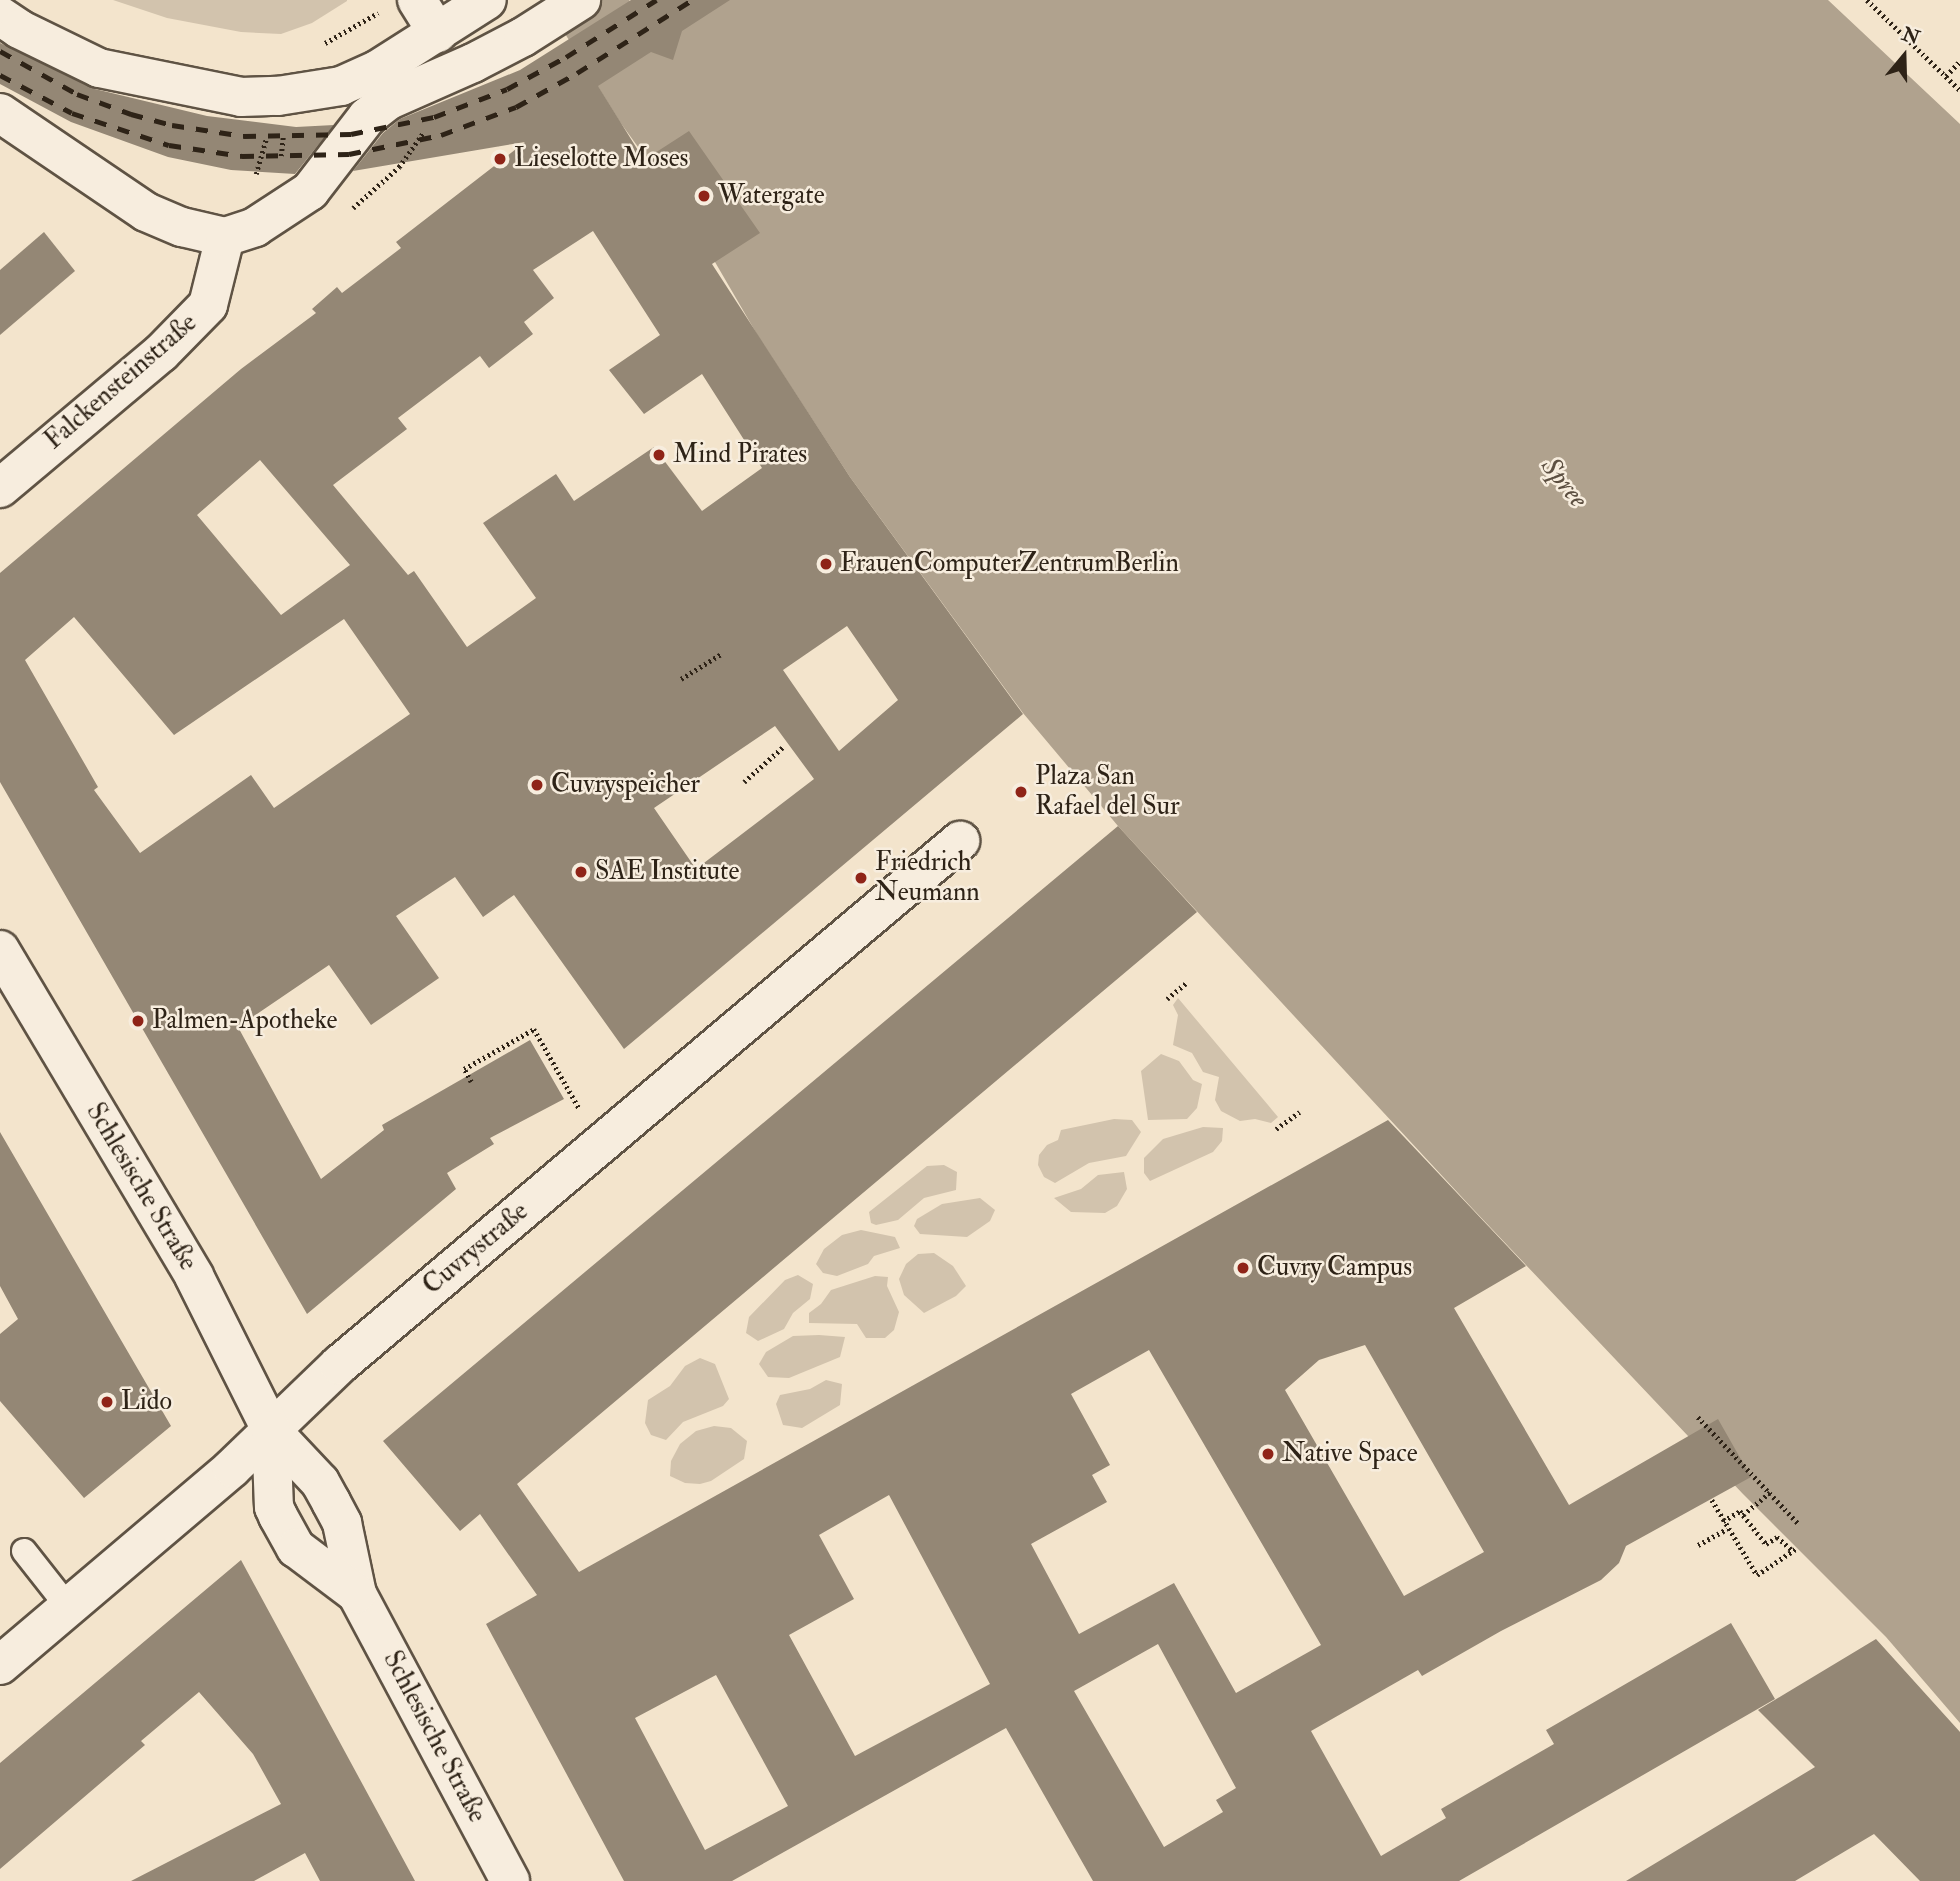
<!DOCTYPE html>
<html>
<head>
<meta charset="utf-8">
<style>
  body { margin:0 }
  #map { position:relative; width:1960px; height:1881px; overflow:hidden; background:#f3e4cc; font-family:"IM FELL Double Pica",serif }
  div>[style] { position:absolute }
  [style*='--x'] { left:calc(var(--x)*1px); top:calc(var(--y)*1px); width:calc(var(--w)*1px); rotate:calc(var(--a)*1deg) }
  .green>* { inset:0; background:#d2c3ad }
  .water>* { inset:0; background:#b0a28e }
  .building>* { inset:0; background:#948775 }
  .path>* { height:4.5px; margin-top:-2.25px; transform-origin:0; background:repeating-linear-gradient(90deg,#2e2317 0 2px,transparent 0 5.5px) }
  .roads { filter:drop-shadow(2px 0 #5f5344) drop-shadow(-2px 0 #5f5344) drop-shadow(0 2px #5f5344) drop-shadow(0 -2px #5f5344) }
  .service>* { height:24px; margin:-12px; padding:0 12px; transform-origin:12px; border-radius:12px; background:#f7edde }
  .minor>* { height:38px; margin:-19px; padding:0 19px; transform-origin:19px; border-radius:19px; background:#f7edde }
  .secondary>* { height:38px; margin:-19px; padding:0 19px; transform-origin:19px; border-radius:19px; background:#f7edde }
  .rail>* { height:5px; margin-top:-2.5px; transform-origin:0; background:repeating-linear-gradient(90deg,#2e2317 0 12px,transparent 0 24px) }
  .dots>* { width:19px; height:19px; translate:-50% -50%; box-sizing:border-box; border:4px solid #f7edde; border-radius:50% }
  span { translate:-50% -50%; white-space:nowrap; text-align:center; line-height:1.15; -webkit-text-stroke:5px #f7edde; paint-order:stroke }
  .poi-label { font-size:26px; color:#2e2317 }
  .left { translate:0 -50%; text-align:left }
  .street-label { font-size:26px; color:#2e2317 }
  .water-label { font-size:28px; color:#5c4f41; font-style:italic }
  .north { position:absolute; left:1869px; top:21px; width:70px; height:70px; -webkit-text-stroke:5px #f7edde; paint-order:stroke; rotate:19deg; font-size:19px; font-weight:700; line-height:28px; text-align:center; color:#2e2317 }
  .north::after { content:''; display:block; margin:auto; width:24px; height:32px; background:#2e2317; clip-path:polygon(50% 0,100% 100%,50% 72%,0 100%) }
</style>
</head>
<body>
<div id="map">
  <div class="green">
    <i style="clip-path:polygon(113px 0,347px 0,347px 1px,312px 23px,281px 34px,241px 32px,167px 18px)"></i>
    <i style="clip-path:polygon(1178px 998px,1278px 1117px,1271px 1123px,1255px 1119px,1240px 1121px,1221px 1111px,1215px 1100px,1219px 1077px,1203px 1072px,1192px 1053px,1173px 1045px,1178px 1015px,1173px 1005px)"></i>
    <i style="clip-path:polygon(1161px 1054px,1179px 1061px,1193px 1080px,1202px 1084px,1197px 1108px,1187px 1119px,1148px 1120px,1141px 1071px)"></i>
    <i style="clip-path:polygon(1114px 1119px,1132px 1120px,1141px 1132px,1126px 1156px,1089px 1163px,1055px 1183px,1044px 1177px,1038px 1165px,1039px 1155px,1047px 1145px,1058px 1140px,1061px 1130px)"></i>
    <i style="clip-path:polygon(1203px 1127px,1223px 1128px,1222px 1141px,1213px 1152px,1150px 1181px,1144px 1173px,1144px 1158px,1163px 1139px)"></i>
    <i style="clip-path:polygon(944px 1165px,957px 1172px,956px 1190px,924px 1198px,898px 1220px,876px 1225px,871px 1223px,869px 1212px,927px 1166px)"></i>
    <i style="clip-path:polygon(1124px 1172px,1127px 1189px,1117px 1206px,1105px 1213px,1071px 1212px,1054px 1198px,1081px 1189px,1098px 1175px)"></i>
    <i style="clip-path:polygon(980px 1198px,995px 1210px,990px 1221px,967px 1237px,920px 1234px,914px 1226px,917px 1219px,942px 1204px)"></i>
    <i style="clip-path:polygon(861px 1230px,895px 1237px,900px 1248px,874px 1256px,868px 1264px,837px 1276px,823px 1273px,816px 1264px,824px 1249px,842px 1235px)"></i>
    <i style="clip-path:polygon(934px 1253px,953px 1266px,966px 1286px,956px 1296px,924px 1313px,904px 1295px,899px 1279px,906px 1264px,918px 1254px)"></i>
    <i style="clip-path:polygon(798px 1275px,813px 1284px,810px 1299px,793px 1313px,784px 1329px,758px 1341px,746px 1333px,749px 1317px,785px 1280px)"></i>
    <i style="clip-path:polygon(875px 1276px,888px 1277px,887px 1286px,899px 1312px,894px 1330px,885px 1338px,866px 1338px,857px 1324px,809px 1323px,809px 1313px,821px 1304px,831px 1290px)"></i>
    <i style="clip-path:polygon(819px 1335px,845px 1337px,840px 1357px,789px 1378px,768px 1377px,759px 1364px,766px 1352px,793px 1336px)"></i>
    <i style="clip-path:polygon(700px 1358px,715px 1364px,729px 1399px,723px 1406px,683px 1422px,666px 1440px,651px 1435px,645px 1423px,648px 1400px,670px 1386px,685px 1366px)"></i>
    <i style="clip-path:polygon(826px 1380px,842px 1384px,840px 1405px,802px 1428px,783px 1425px,776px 1404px,780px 1395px,810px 1389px)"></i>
    <i style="clip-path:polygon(714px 1426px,731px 1428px,747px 1441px,744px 1459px,711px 1481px,700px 1484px,685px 1483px,670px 1476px,671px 1461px,680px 1444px,696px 1431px)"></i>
  </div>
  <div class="water">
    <i style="clip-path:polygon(544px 0,629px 0,662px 49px,646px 0,1828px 0,1960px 124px,1960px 1723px,1886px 1637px,1743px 1494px,1471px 1207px,1118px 826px,1023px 713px,850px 477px,758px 336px,690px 219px,620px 122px)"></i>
  </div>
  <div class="building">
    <i style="clip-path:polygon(evenodd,631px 0,730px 0,682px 31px,673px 60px,651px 52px,598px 86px,644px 160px,689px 131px,760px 233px,712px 264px,850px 477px,1023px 714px,624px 1049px,514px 895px,483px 917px,455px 877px,396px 916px,439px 978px,371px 1025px,329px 965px,238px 1027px,321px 1179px,384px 1130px,382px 1125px,530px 1040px,564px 1099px,490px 1138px,494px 1144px,447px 1173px,456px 1189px,307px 1314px,0 782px,0 573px,241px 369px,316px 313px,312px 309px,337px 287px,342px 293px,401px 248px,396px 242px,525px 142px,353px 171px,383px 133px,400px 119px,520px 70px,631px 0,593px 231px,660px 335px,609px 370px,644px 414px,702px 374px,762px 468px,702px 511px,654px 447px,574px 501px,556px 474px,483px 523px,536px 598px,467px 647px,414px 571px,408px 575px,333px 485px,407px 429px,398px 418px,480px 356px,489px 368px,533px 334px,524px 322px,554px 298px,533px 270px,593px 231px,631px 0,260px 460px,350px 565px,281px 615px,197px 515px,260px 460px,631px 0,74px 617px,174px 735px,344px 619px,410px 714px,274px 808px,251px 775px,140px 853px,94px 790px,98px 787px,25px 660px,74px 617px,631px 0,847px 626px,898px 700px,839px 751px,783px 670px,847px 626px,631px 0,775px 726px,814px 779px,696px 869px,654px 808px,775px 726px)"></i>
    <i style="clip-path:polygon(0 43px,95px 89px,207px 116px,296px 127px,334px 125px,295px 174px,231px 170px,168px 157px,71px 122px,0 84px)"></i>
    <i style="clip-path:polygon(44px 232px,75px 271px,0 335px,0 270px)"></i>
    <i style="clip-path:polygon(evenodd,1118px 826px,1197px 912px,517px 1484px,579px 1572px,1388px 1120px,1526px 1266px,1454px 1308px,1569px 1505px,1718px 1419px,1751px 1477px,1626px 1546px,1619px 1563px,1601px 1580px,1501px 1631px,1422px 1676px,1418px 1670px,1311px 1731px,1381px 1856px,1446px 1818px,1441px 1809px,1554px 1744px,1546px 1730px,1731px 1623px,1775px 1699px,1459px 1881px,1093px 1881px,1006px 1728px,732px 1881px,624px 1881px,486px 1624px,537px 1595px,480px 1514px,460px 1531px,383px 1441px,1118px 826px,1365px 1345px,1484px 1552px,1404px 1596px,1285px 1390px,1319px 1360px,1365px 1345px,1118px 826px,1149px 1350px,1321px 1645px,1236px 1693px,1174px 1583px,1079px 1634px,1031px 1544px,1107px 1502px,1092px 1475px,1110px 1465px,1071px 1394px,1149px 1350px,1118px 826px,889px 1495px,990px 1684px,855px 1756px,789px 1635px,854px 1599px,819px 1535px,889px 1495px,1118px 826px,1158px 1644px,1236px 1788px,1216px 1800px,1223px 1812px,1164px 1847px,1074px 1691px,1158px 1644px,1118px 826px,716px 1675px,788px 1806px,705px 1850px,635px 1718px,716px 1675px)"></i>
    <i style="clip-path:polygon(0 1132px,171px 1426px,84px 1498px,0 1401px,0 1334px,18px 1319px,0 1286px)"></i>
    <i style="clip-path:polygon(241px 1560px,415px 1881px,320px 1881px,305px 1853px,254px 1881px,131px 1881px,281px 1804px,253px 1754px,199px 1692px,141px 1741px,145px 1745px,0 1869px,0 1763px)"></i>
    <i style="clip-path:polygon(1876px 1639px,1960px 1732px,1960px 1881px,1920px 1881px,1874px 1834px,1795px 1881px,1626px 1881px,1815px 1767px,1758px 1710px)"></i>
  </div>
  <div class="path">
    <i style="--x:1867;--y:0;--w:129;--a:44.1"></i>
    <i style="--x:325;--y:43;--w:61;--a:-29.5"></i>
    <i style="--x:1946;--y:76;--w:21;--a:-47"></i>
    <i style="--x:281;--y:156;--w:19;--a:-84"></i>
    <i style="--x:256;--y:174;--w:36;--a:-74"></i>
    <i style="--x:353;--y:208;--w:62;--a:-41.7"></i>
    <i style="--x:399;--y:167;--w:42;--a:-54.8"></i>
    <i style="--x:681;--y:679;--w:47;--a:-32"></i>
    <i style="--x:744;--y:782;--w:54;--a:-42"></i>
    <i style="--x:1167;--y:999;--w:26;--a:-40"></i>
    <i style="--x:471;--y:1082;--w:15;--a:-118"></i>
    <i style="--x:464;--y:1069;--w:81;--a:-29.7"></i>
    <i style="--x:534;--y:1029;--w:91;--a:60.3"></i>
    <i style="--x:1276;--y:1129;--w:29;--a:-36"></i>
    <i style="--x:1698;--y:1417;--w:147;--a:46.7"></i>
    <i style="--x:1712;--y:1500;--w:87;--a:59"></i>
    <i style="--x:1757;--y:1575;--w:48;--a:-34"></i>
    <i style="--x:1743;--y:1515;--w:35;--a:-40"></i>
    <i style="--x:1723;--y:1521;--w:20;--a:-30"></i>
    <i style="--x:1740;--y:1511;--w:42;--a:51.8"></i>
    <i style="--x:1766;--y:1544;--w:13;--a:-32"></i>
    <i style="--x:1777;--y:1537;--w:21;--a:41"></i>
    <i style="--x:1698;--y:1545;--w:33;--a:-29"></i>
  </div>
  <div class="roads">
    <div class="service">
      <i style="--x:24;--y:1551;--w:71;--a:51.8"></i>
    </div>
    <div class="minor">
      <i style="--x:417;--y:0;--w:39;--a:58"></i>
      <i style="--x:0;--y:488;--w:210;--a:-40"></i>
      <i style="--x:161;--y:353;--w:67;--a:-45.6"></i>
      <i style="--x:208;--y:305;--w:70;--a:-76"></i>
      <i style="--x:0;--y:1665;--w:304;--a:-40.3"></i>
      <i style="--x:232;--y:1468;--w:149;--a:-43.9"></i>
      <i style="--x:339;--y:1365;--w:813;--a:-40.16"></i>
    </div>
    <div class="secondary">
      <i style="--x:0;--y:16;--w:23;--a:34"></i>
      <i style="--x:19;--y:29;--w:89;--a:26"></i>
      <i style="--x:99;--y:68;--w:145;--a:11.5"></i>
      <i style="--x:241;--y:97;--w:37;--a:-2"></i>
      <i style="--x:278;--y:96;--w:64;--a:-9"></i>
      <i style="--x:341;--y:86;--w:39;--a:-24"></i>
      <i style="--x:377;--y:70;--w:130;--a:-32.5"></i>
      <i style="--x:0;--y:113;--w:176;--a:34.1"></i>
      <i style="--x:146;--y:212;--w:39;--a:23"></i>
      <i style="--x:182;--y:227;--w:44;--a:13.1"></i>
      <i style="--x:225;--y:237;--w:32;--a:-18"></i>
      <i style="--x:255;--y:227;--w:66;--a:-33.2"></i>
      <i style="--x:310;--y:191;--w:93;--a:-52.4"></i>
      <i style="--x:367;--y:117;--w:28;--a:-38"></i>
      <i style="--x:389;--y:100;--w:92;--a:-23.8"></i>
      <i style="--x:473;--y:63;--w:56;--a:-27.5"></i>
      <i style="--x:523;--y:37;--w:69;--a:-32.5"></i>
      <i style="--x:0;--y:950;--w:379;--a:59.2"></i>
      <i style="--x:194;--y:1276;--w:172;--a:63.4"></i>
      <i style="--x:271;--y:1430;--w:71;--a:46.7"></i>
      <i style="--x:320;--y:1482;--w:23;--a:61"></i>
      <i style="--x:331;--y:1502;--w:24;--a:62"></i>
      <i style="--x:342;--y:1523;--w:73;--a:78.1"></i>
      <i style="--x:357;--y:1594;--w:325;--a:61.9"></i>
      <i style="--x:271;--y:1430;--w:77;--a:87.8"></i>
      <i style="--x:274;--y:1507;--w:10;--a:66"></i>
      <i style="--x:278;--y:1516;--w:37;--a:61"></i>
      <i style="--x:296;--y:1548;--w:76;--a:37"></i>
    </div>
  </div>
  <div class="rail">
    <i style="--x:0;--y:51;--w:88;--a:29.2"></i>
    <i style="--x:77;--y:94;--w:58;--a:20.3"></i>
    <i style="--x:131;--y:114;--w:42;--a:15"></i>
    <i style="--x:172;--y:125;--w:73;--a:8.7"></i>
    <i style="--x:244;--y:136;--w:107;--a:-1.1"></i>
    <i style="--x:351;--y:134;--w:85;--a:-11.6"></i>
    <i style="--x:434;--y:117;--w:78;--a:-21"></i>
    <i style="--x:507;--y:89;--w:67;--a:-28.5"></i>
    <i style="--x:566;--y:57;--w:107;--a:-32.3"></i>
    <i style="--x:0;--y:75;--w:81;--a:27.8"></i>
    <i style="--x:72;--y:113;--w:102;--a:18.3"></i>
    <i style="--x:169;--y:145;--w:74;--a:8.6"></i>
    <i style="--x:242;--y:156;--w:107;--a:-1.1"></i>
    <i style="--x:349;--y:154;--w:94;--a:-11.7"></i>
    <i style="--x:441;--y:135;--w:80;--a:-20.5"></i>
    <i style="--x:516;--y:107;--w:70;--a:-29.1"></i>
    <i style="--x:577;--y:73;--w:136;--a:-32.4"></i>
  </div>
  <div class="dots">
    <i style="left:500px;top:159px;background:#8f2418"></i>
    <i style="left:704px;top:196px;background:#8f2418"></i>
    <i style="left:659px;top:455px;background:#8f2418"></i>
    <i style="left:826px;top:564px;background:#8f2418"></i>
    <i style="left:537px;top:785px;background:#8f2418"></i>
    <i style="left:1021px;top:792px;background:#8f2418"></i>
    <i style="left:581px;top:872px;background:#8f2418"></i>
    <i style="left:861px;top:878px;background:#8f2418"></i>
    <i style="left:138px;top:1021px;background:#8f2418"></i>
    <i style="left:1243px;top:1268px;background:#8f2418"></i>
    <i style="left:107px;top:1402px;background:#8f2418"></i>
    <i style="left:1268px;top:1454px;background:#8f2418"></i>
  </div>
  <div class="poi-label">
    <span class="left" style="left:514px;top:159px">Lieselotte Moses</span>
    <span class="left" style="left:718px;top:196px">Watergate</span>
    <span class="left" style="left:673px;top:455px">Mind Pirates</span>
    <span class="left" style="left:840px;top:564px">FrauenComputerZentrumBerlin</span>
    <span class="left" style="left:1035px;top:792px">Plaza San<br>Rafael del Sur</span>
    <span class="left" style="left:551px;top:785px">Cuvryspeicher</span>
    <span class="left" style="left:875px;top:878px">Friedrich<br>Neumann</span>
    <span class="left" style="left:595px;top:872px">SAE Institute</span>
    <span class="left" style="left:152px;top:1021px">Palmen-Apotheke</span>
    <span class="left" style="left:1257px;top:1268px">Cuvry Campus</span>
    <span class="left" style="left:121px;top:1402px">Lido</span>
    <span class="left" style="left:1282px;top:1454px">Native Space</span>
  </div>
  <div class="street-label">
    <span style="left:121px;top:382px;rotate:-41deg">Falckensteinstraße</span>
    <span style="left:141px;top:1187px;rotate:59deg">Schlesische Straße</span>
    <span style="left:476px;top:1249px;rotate:-40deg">Cuvrystraße</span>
    <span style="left:434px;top:1737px;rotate:62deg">Schlesische Straße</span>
  </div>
  <div class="water-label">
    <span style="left:1564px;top:483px;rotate:51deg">Spree</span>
  </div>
  <div class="north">N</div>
</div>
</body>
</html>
